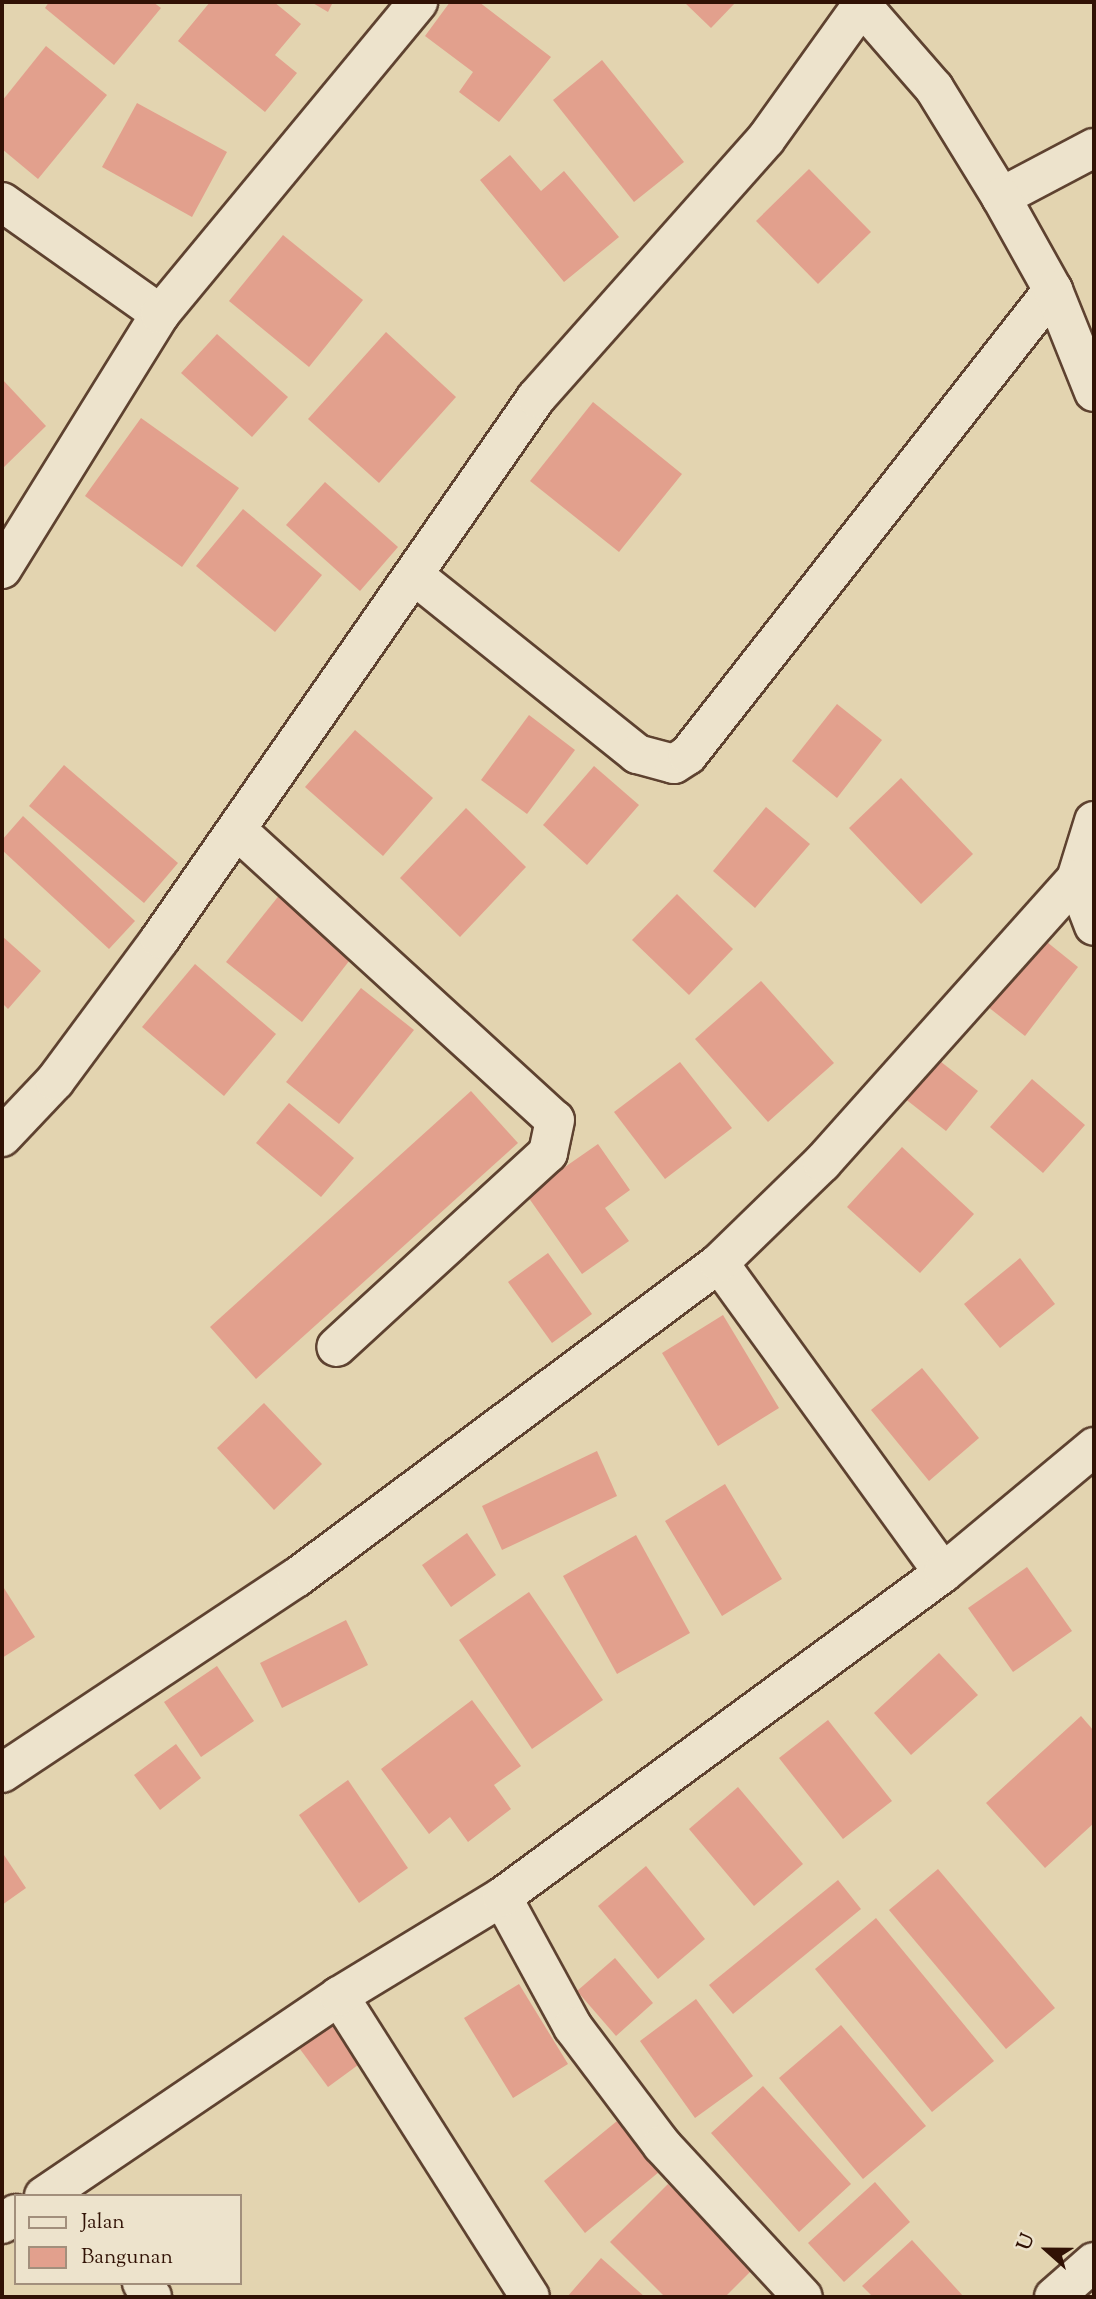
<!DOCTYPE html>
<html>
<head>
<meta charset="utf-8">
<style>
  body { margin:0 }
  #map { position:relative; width:1096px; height:2299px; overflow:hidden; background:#e3d4b0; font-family:"Sorts Mill Goudy",serif }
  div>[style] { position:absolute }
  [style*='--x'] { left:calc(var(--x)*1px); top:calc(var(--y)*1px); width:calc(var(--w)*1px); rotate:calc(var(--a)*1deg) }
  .building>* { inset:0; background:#e2a08d }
  .roads { filter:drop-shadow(2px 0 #5e4230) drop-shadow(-2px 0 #5e4230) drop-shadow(0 2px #5e4230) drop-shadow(0 -2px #5e4230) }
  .street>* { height:38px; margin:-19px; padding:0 19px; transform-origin:19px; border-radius:19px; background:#ede3cc }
  .secondary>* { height:38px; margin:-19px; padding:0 19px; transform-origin:19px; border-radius:19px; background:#ede3cc }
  span { translate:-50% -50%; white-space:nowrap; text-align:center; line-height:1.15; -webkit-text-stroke:5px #ede3cc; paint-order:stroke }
  .frame { position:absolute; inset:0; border:4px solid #311205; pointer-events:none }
  .legend { position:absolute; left:14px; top:2194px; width:228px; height:91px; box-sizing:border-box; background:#ede3cc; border:2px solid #a28f7c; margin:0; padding:9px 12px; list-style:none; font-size:21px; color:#311205 }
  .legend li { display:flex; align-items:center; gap:14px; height:35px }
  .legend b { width:35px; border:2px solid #a28f7c }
  .north { position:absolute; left:1012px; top:2215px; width:70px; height:70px; -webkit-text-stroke:5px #ede3cc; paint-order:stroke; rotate:291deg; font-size:19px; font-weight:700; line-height:28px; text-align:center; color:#311205 }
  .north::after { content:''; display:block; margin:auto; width:24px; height:32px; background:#311205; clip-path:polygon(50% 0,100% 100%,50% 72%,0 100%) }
</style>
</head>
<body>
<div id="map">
  <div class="building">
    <i style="clip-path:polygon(49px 2px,153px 2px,161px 8px,114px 65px,45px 8px)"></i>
    <i style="clip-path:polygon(210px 2px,274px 2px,301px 24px,275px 55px,297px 73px,265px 112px,178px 41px)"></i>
    <i style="clip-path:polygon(311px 2px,333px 2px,328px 12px)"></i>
    <i style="clip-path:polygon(450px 2px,479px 2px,551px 57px,499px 122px,459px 92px,473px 72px,425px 36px)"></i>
    <i style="clip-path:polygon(684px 2px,736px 2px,711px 28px)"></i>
    <i style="clip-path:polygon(46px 46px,107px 95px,38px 179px,2px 149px,2px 101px)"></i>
    <i style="clip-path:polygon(602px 60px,684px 162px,634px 202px,553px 100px)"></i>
    <i style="clip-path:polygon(137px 103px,227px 152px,192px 217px,102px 167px)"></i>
    <i style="clip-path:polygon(510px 155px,541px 191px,564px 171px,619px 237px,564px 282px,480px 180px)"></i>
    <i style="clip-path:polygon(809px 169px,871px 232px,818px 284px,756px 221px)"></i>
    <i style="clip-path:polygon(283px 235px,363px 300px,309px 367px,229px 301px)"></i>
    <i style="clip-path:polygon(386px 332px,456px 397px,379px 483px,308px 419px)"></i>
    <i style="clip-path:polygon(217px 334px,288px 397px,252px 437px,181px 373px)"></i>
    <i style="clip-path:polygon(2px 379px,46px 426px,2px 469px)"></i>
    <i style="clip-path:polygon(593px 402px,682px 474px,619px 552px,530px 481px)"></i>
    <i style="clip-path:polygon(141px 418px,239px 488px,182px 567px,85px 496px)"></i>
    <i style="clip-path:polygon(325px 482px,398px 547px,360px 591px,286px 525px)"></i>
    <i style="clip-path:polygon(243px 509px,322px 575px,275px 632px,196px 566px)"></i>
    <i style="clip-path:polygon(837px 704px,882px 740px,837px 798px,792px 761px)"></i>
    <i style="clip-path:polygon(529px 715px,575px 750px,527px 814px,481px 780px)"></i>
    <i style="clip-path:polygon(355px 730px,433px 798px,383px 856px,305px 787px)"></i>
    <i style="clip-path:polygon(64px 765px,178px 863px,144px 903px,29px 806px)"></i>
    <i style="clip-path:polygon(594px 766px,639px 805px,587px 865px,543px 825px)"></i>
    <i style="clip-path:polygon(901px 778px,973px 854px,921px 904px,849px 828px)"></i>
    <i style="clip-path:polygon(766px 807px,810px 844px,755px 908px,713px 871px)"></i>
    <i style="clip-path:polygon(466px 808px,526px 867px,460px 937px,400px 878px)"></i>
    <i style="clip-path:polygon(23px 816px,135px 921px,109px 949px,2px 850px,2px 840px)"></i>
    <i style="clip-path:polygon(281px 893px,356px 952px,302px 1022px,226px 962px)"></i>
    <i style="clip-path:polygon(677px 894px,733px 949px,689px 995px,632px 940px)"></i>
    <i style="clip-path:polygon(1037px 934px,1078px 967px,1025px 1036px,983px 1003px)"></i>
    <i style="clip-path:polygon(2px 936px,41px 971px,8px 1009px,2px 1003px)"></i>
    <i style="clip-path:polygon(195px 964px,276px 1034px,224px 1096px,142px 1027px)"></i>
    <i style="clip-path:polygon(761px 981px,834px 1063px,768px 1122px,695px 1039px)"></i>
    <i style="clip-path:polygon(361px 988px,414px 1030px,339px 1124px,286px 1082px)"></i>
    <i style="clip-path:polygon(931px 1054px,978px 1091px,946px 1131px,899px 1094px)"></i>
    <i style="clip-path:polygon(680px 1062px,732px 1128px,665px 1179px,614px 1112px)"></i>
    <i style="clip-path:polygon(1032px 1079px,1085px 1125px,1043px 1173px,990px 1127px)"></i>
    <i style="clip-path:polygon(471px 1091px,518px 1143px,256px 1379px,210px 1327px)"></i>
    <i style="clip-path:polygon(289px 1103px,354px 1158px,321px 1197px,256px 1143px)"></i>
    <i style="clip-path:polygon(598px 1144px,630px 1190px,605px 1208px,629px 1241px,582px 1274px,526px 1194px)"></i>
    <i style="clip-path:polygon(902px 1147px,974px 1214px,920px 1273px,847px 1207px)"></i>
    <i style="clip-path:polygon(548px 1253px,592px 1314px,552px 1343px,508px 1282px)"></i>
    <i style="clip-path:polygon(1020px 1258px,1055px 1304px,1000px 1348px,964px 1304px)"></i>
    <i style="clip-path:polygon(723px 1315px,779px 1408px,718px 1446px,662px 1353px)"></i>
    <i style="clip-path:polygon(922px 1368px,979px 1438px,929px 1481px,871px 1410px)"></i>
    <i style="clip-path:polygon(264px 1403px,322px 1464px,274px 1510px,217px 1448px)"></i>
    <i style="clip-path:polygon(597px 1451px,617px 1496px,502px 1550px,482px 1506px)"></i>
    <i style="clip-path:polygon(725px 1484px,782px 1579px,722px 1616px,665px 1521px)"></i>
    <i style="clip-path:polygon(467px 1533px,496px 1575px,451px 1607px,422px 1565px)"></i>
    <i style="clip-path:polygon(636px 1535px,690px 1633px,617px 1674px,563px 1576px)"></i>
    <i style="clip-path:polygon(1027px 1567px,1072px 1631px,1013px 1672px,968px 1608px)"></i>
    <i style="clip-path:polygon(2px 1585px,35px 1637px,2px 1658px)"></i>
    <i style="clip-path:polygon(529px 1592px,603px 1700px,532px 1749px,459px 1640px)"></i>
    <i style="clip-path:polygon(346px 1620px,368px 1665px,282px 1708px,260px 1663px)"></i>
    <i style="clip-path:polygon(939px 1653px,978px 1695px,911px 1755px,874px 1713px)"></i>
    <i style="clip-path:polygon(217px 1666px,254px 1721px,201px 1757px,164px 1702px)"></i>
    <i style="clip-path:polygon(472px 1700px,521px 1766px,494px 1785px,511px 1809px,468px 1842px,450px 1817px,429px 1834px,381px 1769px)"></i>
    <i style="clip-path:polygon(1081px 1716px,1094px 1731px,1094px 1823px,1045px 1868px,986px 1803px)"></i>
    <i style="clip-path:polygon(828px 1720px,892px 1801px,843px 1839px,779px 1758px)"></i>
    <i style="clip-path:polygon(176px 1744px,201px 1778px,160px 1810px,134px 1775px)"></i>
    <i style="clip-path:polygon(348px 1780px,408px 1868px,359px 1903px,299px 1815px)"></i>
    <i style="clip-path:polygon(738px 1787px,803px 1864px,754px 1906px,689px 1829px)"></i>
    <i style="clip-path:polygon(2px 1852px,26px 1888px,2px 1905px)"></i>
    <i style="clip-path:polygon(646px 1866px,705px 1939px,658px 1979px,598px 1906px)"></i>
    <i style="clip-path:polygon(938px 1869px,1055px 2008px,1006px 2049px,889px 1910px)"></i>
    <i style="clip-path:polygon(838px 1880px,861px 1909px,733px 2014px,709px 1985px)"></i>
    <i style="clip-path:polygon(876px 1918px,994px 2061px,932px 2112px,815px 1969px)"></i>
    <i style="clip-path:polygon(615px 1958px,653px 2003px,616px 2036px,577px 1991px)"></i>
    <i style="clip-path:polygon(519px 1984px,568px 2064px,513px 2098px,464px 2018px)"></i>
    <i style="clip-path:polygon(696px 1999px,753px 2076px,695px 2118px,640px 2041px)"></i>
    <i style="clip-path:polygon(336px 2010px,369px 2057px,328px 2087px,294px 2041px)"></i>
    <i style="clip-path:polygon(841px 2025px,926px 2126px,863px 2179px,779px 2078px)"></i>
    <i style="clip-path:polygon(763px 2086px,851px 2184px,799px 2232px,711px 2133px)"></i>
    <i style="clip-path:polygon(617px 2121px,659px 2172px,585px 2233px,544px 2181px)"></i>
    <i style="clip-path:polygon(875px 2182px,910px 2222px,844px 2282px,808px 2243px)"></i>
    <i style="clip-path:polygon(668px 2184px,753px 2269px,725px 2297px,665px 2297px,610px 2242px)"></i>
    <i style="clip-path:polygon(912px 2240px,964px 2297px,873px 2297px,862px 2286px)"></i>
    <i style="clip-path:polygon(601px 2258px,645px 2297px,567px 2297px)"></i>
  </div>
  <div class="roads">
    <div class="street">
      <i style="--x:1001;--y:197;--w:105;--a:-27.8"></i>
      <i style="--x:2;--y:202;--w:194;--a:35.3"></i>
      <i style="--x:2;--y:569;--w:300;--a:-58.2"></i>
      <i style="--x:160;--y:314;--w:405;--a:-50.4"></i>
      <i style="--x:415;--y:576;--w:285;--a:38.7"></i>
      <i style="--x:637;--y:754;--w:38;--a:15"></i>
      <i style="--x:674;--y:764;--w:17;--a:-33"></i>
      <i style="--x:688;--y:755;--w:591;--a:-51.87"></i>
      <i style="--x:237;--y:830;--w:430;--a:42.4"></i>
      <i style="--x:555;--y:1120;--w:34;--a:102"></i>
      <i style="--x:548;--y:1153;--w:287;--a:137.5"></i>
      <i style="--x:2;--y:1137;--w:77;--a:-46.6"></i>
      <i style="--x:55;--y:1081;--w:177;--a:-53.5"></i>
      <i style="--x:160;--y:939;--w:659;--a:-55.2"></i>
      <i style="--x:536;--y:398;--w:346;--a:-48.4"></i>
      <i style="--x:766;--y:139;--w:165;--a:-54.4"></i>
      <i style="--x:719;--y:1263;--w:382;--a:54.1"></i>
      <i style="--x:2;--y:1773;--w:353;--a:-33.6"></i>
      <i style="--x:296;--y:1578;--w:527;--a:-36.67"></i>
      <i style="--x:719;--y:1263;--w:144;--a:-44.2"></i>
      <i style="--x:822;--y:1163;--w:381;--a:-48.2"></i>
      <i style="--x:502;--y:1897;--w:148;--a:61.4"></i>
      <i style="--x:573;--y:2027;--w:148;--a:53"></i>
      <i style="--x:662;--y:2145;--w:207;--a:47.2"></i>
      <i style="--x:339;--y:1996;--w:356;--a:57.6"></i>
      <i style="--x:44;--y:2196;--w:356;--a:-34.1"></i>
      <i style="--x:339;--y:1996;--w:191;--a:-31.3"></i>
      <i style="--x:502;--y:1897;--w:547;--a:-36.3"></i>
      <i style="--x:943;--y:1573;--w:197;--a:-39.8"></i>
      <i style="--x:2;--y:2224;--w:17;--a:-36"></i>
      <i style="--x:142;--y:2283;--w:17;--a:54"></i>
      <i style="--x:1054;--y:2297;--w:53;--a:-41.2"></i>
    </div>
    <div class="secondary">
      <i style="--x:859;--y:2;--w:114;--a:48.9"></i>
      <i style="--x:934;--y:88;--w:128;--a:58.4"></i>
      <i style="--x:1001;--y:197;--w:107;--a:60.8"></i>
      <i style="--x:1053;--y:290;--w:110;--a:68.1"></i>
      <i style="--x:1094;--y:821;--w:61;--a:107.2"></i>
      <i style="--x:1076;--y:879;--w:50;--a:69"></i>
    </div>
  </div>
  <div class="frame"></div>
  <ul class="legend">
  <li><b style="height:9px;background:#ede3cc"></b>Jalan</li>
  <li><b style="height:19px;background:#e2a08d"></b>Bangunan</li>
  </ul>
  <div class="north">U</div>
</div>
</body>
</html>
